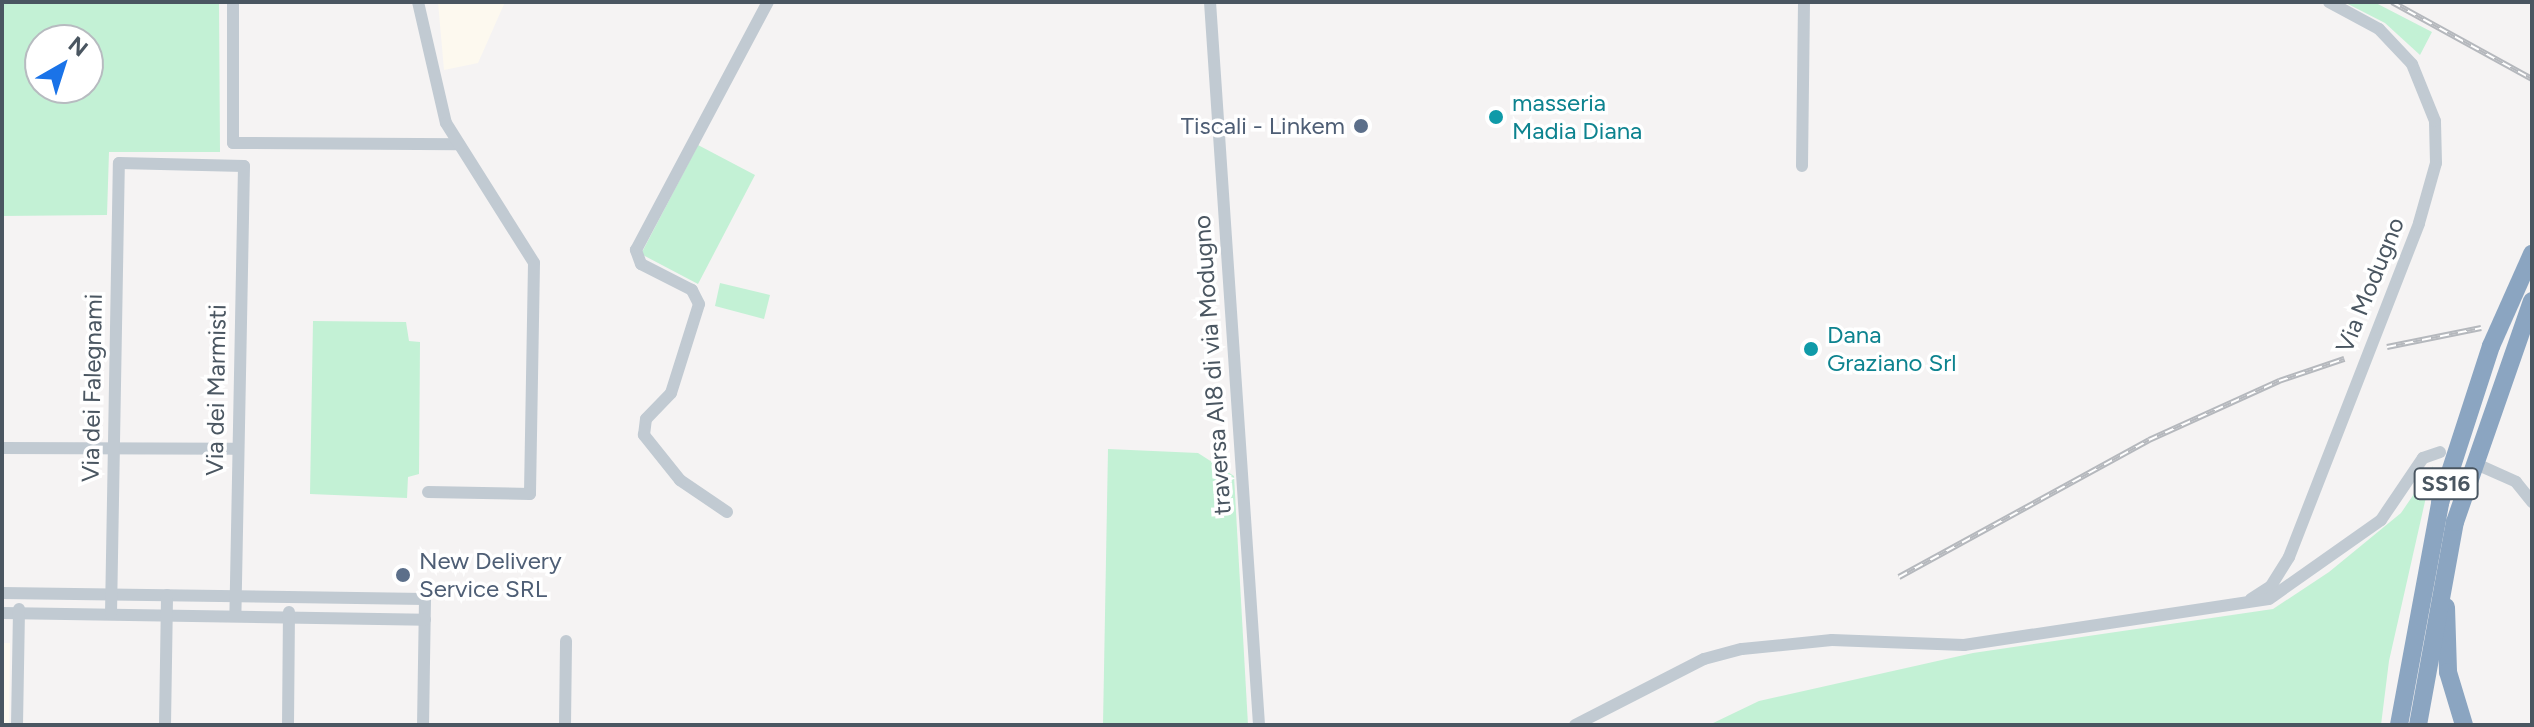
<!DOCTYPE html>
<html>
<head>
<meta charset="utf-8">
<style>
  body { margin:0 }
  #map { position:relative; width:2534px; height:727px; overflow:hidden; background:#f5f3f3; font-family:Figtree,sans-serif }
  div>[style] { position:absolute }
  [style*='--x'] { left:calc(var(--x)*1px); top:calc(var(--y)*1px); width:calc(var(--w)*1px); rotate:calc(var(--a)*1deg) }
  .commercial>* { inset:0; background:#fdf9ef }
  .green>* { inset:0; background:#c3f1d5 }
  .minor>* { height:12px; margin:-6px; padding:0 6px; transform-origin:6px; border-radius:6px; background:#c1cad2 }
  .highway>* { height:18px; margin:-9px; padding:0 9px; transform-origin:9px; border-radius:9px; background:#8ba5c1 }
  .rail>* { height:6px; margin-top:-3px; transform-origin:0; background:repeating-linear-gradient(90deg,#fff 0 9px,#b5b8bd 0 18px); box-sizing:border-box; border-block:2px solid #b5b8bd }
  .dots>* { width:22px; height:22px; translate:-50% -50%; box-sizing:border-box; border:4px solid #fff; border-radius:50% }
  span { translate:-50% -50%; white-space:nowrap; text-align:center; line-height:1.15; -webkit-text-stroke:7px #fff; paint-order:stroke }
  .shield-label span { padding:2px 6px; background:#fff; border:2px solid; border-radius:6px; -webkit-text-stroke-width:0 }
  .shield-label { font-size:22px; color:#4a5661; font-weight:700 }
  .culture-label { font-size:24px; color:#0d838f }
  .left { translate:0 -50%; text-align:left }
  .service-label { font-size:24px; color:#4e5e75 }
  .right { translate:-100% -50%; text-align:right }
  .street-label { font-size:24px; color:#4a5661 }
  .frame { position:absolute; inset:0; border:4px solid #4a5661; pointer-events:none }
  .north { position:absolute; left:24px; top:24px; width:80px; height:80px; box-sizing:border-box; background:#fff; border:2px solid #b7bbc0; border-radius:50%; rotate:39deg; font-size:22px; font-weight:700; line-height:32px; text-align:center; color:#4a5661 }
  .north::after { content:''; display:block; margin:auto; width:28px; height:36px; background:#1a73e8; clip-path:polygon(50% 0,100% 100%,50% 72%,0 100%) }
</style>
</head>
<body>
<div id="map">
  <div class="commercial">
    <i style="clip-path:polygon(438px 2px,505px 2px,478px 63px,444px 70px)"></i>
    <i style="clip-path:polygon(2px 643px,10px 643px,9px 725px,2px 725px)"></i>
  </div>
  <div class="green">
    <i style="clip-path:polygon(evenodd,2px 2px,219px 2px,220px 152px,109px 152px,107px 215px,2px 216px,2px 2px,88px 40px,88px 88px,40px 88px,40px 40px,88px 40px)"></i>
    <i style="clip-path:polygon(2344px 2px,2374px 2px,2432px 32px,2420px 55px,2385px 23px)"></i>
    <i style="clip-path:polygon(698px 145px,755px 175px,698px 284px,641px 254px)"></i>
    <i style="clip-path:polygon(720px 283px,770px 295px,764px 319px,715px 306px)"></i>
    <i style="clip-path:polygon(313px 321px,406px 322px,409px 341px,420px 342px,419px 474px,408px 477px,407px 498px,310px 494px)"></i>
    <i style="clip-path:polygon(1108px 449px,1198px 453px,1234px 476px,1248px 725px,1103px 725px)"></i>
    <i style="clip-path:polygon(2433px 466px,2389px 661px,2381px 725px,1709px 725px,1759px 701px,1973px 653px,2273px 609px,2329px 572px,2401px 513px)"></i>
  </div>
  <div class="minor">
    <i style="--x:233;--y:2;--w:141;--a:90"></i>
    <i style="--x:233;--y:143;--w:226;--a:0.3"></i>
    <i style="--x:418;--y:2;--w:124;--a:77"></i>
    <i style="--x:446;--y:123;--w:165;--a:57.8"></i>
    <i style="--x:534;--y:263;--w:231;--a:91"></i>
    <i style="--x:530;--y:494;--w:102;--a:-178.9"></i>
    <i style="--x:1210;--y:2;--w:725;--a:86.12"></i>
    <i style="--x:1802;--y:166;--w:164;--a:-89.3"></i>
    <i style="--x:2;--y:448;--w:233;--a:0.2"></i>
    <i style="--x:2483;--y:467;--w:36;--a:24"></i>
    <i style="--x:2516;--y:482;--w:26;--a:51"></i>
    <i style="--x:727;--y:512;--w:57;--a:-145.8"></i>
    <i style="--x:680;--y:480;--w:58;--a:-128.7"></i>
    <i style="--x:644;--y:435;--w:16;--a:-83"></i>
    <i style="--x:646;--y:419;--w:36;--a:-46"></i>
    <i style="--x:671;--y:393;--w:93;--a:-72.5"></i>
    <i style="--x:699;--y:304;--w:16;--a:-117"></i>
    <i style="--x:692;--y:290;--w:57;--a:-153"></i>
    <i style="--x:641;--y:264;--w:15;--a:-110"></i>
    <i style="--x:636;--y:250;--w:281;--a:-62"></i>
    <i style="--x:2;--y:593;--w:423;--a:0.8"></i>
    <i style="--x:425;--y:599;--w:126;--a:90.9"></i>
    <i style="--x:2251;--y:599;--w:24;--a:-33"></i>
    <i style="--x:2271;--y:586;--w:34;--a:-58"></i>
    <i style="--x:2289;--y:557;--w:358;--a:-68.7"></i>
    <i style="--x:2419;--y:223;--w:62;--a:-74.2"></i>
    <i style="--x:2436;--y:163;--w:42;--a:-91.4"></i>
    <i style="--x:2435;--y:121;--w:61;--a:-112"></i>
    <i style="--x:2412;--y:64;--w:48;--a:-133.3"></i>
    <i style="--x:2379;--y:29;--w:57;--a:-151.6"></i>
    <i style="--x:2;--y:613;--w:423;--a:0.9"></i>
    <i style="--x:111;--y:614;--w:451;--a:-89"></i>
    <i style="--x:119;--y:163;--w:125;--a:1.4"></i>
    <i style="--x:244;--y:166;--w:450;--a:91.1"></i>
    <i style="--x:17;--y:725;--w:116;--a:-89"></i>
    <i style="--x:165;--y:725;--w:130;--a:-89.1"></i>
    <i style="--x:288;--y:725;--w:113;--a:-89.5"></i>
    <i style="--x:565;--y:725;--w:84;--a:-89.3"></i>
    <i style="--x:1575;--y:725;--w:145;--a:-27.1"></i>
    <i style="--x:1704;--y:659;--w:39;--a:-15"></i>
    <i style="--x:1742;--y:649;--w:90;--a:-5.7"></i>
    <i style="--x:1832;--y:640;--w:132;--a:2.2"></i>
    <i style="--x:1964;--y:645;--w:308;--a:-8.6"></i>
    <i style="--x:2269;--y:599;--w:137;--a:-35.2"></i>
    <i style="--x:2381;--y:520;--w:75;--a:-55.9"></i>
    <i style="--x:2423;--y:458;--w:18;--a:-19"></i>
  </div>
  <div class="highway">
    <i style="--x:2446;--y:607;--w:65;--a:88.2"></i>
    <i style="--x:2448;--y:672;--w:55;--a:73.2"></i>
    <i style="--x:2399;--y:725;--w:226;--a:-79.5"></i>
    <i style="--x:2440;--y:503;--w:165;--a:-72"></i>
    <i style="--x:2491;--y:346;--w:101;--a:-66"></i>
    <i style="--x:2418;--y:725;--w:206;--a:-79.7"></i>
    <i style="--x:2455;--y:522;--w:234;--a:-70.8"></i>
  </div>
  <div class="rail">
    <i style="--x:2392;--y:2;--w:160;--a:28.8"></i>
    <i style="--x:2387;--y:347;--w:96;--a:-11.4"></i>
    <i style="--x:1899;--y:577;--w:285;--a:-28.7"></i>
    <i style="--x:2149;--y:440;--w:143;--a:-24.4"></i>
    <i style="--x:2279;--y:381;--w:69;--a:-18.7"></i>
  </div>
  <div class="dots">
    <i style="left:1496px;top:117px;background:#0f9aa8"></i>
    <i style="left:1361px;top:126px;background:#5c6f8a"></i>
    <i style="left:1811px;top:349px;background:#0f9aa8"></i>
    <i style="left:403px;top:575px;background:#5c6f8a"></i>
  </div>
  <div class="shield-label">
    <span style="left:2446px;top:484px">SS16</span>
  </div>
  <div class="culture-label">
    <span class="left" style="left:1512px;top:117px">masseria<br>Madia Diana</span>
    <span class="left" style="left:1827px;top:349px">Dana<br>Graziano Srl</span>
  </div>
  <div class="service-label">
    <span class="right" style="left:1345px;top:126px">Tiscali - Linkem</span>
    <span class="left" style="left:419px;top:575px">New Delivery<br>Service SRL</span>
  </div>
  <div class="street-label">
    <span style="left:2370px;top:285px;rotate:-68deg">Via Modugno</span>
    <span style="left:1212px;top:365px;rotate:-94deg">traversa AI8 di via Modugno</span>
    <span style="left:92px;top:388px;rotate:-89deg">Via dei Falegnami</span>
    <span style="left:216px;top:390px;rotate:-89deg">Via dei Marmisti</span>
  </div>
  <div class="frame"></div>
  <div class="north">N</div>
</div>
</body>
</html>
